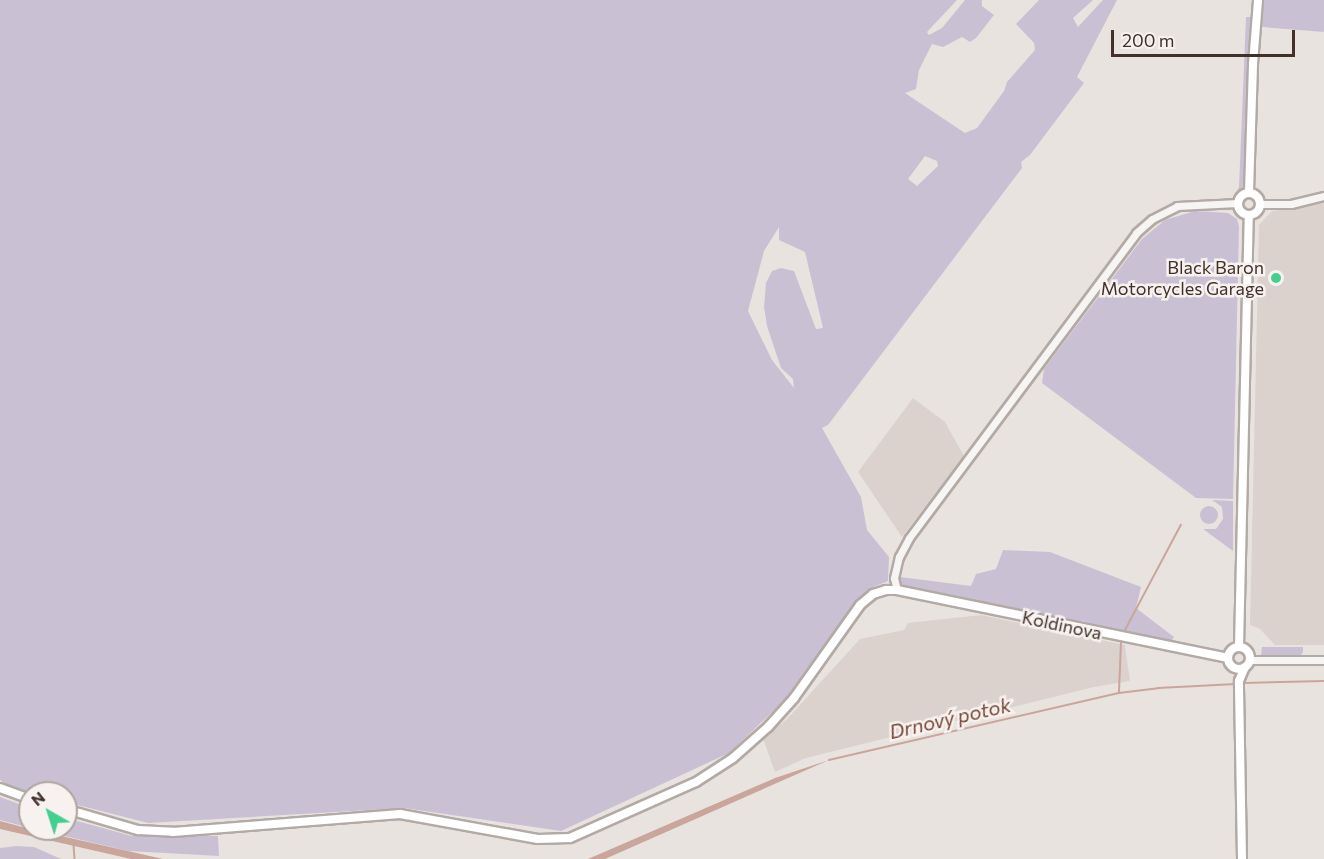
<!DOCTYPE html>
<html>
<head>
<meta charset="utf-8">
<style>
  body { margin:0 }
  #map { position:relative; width:1324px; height:859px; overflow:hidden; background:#e9e3e0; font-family:Commissioner,sans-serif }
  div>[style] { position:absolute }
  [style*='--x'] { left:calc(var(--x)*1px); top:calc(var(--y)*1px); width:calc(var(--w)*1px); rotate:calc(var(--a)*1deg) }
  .built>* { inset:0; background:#dbd2ce }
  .green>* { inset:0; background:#c9c1d3 }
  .round { border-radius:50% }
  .water>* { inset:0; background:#c9a59b }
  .stream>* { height:1.5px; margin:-0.75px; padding:0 0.75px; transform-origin:0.75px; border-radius:0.75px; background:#c9a59b }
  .roads { filter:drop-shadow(2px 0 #b3aaa5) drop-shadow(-2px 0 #b3aaa5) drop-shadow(0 2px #b3aaa5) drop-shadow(0 -2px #b3aaa5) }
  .minor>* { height:7px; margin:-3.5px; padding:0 3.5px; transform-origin:3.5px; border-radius:3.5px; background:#f7f5f3 }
  .major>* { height:8px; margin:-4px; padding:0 4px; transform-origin:4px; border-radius:4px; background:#fff }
  .major>.ring { margin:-4px; padding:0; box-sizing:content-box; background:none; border:8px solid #fff; border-radius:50% }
  .dots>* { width:16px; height:16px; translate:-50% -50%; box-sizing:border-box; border:3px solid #f7f2f0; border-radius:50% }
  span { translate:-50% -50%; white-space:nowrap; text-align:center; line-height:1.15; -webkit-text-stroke:5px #f7f2f0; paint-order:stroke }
  .poi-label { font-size:18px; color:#413129 }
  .right { translate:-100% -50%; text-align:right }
  .street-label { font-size:18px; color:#413129 }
  .water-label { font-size:20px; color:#754432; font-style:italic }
  .north { position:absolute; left:18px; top:781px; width:60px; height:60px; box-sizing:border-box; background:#f7f2f0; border:2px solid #aea5a0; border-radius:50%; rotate:321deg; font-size:16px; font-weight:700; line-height:24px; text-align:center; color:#413129 }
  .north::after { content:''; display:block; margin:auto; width:21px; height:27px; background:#44cf91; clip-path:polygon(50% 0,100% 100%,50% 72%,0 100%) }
  .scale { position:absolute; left:1111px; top:30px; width:184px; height:27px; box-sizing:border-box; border:3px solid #413129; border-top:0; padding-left:8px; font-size:18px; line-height:21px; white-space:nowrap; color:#413129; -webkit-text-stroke:4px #f7f2f0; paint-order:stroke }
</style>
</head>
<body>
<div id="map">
  <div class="built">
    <i style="clip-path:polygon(1324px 203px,1324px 645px,1275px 645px,1260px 629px,1250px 625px,1259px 225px,1272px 211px)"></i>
    <i style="clip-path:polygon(913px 398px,945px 422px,964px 456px,902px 537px,858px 472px)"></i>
    <i style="clip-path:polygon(981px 615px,1125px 645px,1130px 681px,1094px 687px,806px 758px,775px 772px,763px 739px,787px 719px,860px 639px,904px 630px,908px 623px)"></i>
  </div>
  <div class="green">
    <i style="clip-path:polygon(evenodd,0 0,957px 0,927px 32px,929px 35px,942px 28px,965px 0,982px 0,982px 6px,994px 15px,976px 38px,970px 42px,962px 37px,943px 47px,932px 44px,919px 70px,916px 89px,905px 93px,965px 133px,977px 128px,1004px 91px,1007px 82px,1035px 50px,1034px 43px,1016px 24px,1039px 0,1093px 0,1073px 18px,1078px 27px,1103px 0,1117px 0,1077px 77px,1084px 83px,1030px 155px,1021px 162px,1022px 168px,828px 425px,822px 428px,861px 497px,867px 530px,889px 557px,888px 581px,873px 587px,857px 600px,789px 696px,729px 753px,561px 831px,404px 808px,148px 823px,66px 802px,66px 793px,30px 794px,16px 790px,0 780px,0 0,925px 156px,937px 161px,938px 166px,917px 186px,908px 179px,925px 156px,0 0,779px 227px,779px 240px,805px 252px,823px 328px,816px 329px,794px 271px,781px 268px,772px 271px,766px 283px,764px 307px,767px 326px,781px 368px,793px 379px,794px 388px,772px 360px,748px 311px,764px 251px,779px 227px)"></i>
    <i style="clip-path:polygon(1264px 0,1324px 0,1324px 32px,1262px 27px)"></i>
    <i style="clip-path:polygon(1246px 17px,1252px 17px,1245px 178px,1243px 189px,1235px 195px,1239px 187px)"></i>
    <i style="clip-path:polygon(1195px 211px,1228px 213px,1237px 219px,1239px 227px,1233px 499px,1196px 498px,1042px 383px,1044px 369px,1142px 239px,1165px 220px)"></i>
    <i style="clip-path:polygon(1243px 226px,1238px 556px,1235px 556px,1242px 227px)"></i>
    <i style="clip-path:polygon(1212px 500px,1233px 501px,1233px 551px,1203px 529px,1216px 529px,1223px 519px,1222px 507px)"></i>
    <i class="round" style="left:1200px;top:506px;width:18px;height:18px"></i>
    <i style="clip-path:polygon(1003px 550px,1050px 552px,1141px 587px,1136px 608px,1174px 637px,1169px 645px,1112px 632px,1104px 627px,1082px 621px,1075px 624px,905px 588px,900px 581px,900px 577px,971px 586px,976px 574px,996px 569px)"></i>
    <i style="clip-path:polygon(1262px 647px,1303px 647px,1303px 652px,1300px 657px,1293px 658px,1261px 655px)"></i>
    <i style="clip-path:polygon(0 797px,30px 808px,30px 828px,0 820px)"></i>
    <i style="clip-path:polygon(66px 818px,132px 836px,218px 836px,219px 856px,128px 851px,35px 829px,66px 829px)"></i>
    <i style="clip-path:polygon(16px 846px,34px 847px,61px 859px,0 859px,0 848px)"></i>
  </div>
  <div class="water">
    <i style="clip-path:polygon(829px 760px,605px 859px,588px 859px,775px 778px)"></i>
    <i style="clip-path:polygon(0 821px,30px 829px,163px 859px,131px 859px,0 829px)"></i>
  </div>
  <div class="stream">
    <i style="--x:1124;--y:632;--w:121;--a:-62"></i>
    <i style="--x:1244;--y:683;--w:80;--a:-1.4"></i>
    <i style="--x:1119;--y:692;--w:50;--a:-87.7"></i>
    <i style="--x:829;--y:760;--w:298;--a:-13"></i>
    <i style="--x:1119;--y:693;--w:39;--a:-7"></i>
    <i style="--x:1158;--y:688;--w:78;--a:-2.9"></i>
    <i style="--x:74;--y:845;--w:14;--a:86"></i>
  </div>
  <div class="roads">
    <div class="minor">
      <i style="--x:1261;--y:204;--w:30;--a:0"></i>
      <i style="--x:1291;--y:204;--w:34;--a:-14"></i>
      <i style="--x:897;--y:590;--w:12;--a:-104"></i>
      <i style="--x:894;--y:578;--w:22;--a:-77"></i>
      <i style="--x:899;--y:557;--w:21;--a:-62"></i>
      <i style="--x:909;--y:538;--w:380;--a:-53.3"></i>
      <i style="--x:1136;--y:233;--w:21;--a:-41"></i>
      <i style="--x:1152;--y:219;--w:28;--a:-27"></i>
      <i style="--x:1177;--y:206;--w:61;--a:-2.8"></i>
      <i style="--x:1250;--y:660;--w:74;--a:0"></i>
    </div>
    <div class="major">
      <i style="--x:1249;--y:192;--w:128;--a:-88.2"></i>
      <i style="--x:1253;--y:64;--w:64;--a:-85.5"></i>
      <i class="ring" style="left:1238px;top:193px;width:14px;height:14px"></i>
      <i style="--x:1239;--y:647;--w:432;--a:-88.7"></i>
      <i class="ring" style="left:1228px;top:647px;width:14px;height:14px"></i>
      <i style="--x:0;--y:788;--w:32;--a:20"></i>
      <i style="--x:66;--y:809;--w:75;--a:16.3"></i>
      <i style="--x:138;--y:830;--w:35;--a:3"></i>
      <i style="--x:173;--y:832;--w:228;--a:-4.5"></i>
      <i style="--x:400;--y:814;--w:140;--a:10.3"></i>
      <i style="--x:538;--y:839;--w:32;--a:-2"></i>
      <i style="--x:570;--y:838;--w:138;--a:-24"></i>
      <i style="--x:696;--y:782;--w:44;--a:-33"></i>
      <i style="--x:733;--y:758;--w:47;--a:-41.5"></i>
      <i style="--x:768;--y:727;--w:39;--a:-48"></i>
      <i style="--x:794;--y:698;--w:114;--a:-54.6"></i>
      <i style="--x:860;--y:605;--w:17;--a:-40"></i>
      <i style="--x:873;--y:594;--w:14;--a:-17"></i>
      <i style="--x:886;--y:590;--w:11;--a:0"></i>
      <i style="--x:897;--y:590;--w:337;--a:11.6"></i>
      <i style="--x:1242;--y:859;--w:178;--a:-91"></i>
      <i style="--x:1239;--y:681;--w:15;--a:-67"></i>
    </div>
  </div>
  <div class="dots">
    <i style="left:1276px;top:278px;background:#44cf91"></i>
  </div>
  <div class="poi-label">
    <span class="right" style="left:1264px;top:278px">Black Baron<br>Motorcycles Garage</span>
  </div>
  <div class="street-label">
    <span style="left:1062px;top:625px;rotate:12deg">Koldinova</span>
  </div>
  <div class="water-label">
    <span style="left:950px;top:718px;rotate:-13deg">Drnový potok</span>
  </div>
  <div class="north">N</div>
  <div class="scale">200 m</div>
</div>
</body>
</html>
